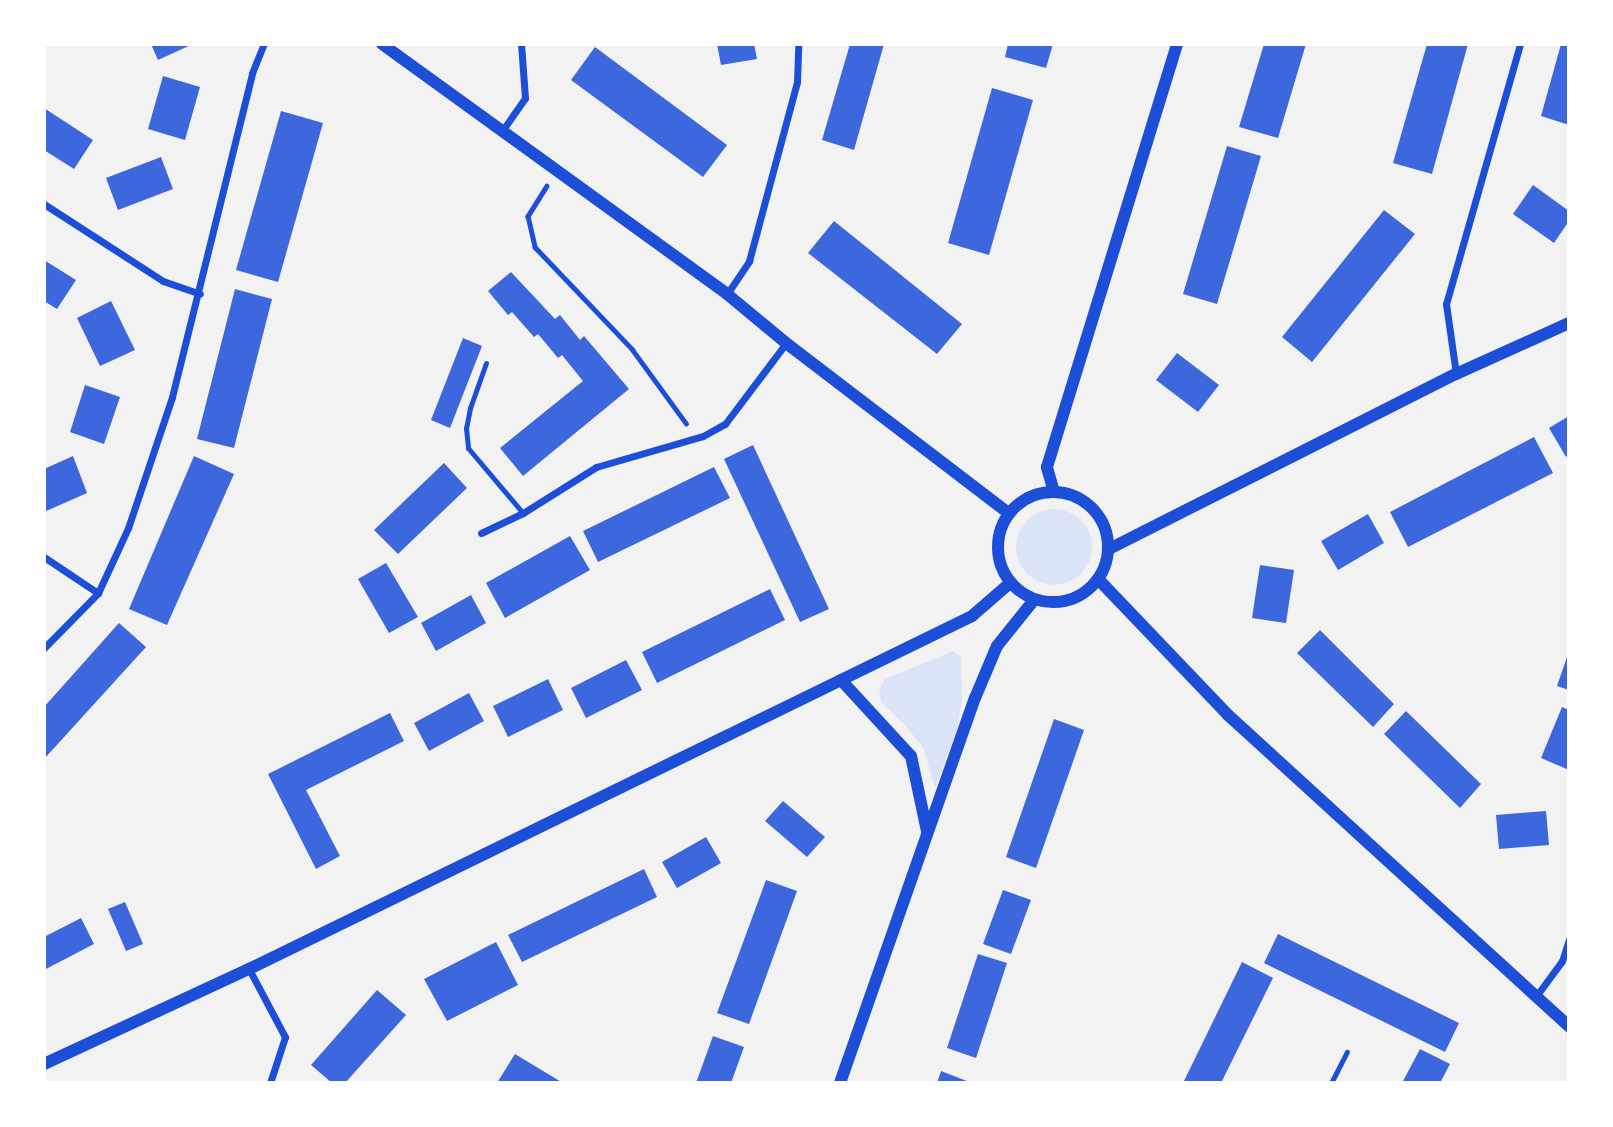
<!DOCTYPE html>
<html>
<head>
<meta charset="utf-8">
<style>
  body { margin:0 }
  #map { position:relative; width:1613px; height:1127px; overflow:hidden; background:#f2f2f2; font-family:"PT Sans Narrow",sans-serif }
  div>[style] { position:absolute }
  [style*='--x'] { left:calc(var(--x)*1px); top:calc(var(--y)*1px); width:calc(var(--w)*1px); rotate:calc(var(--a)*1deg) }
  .green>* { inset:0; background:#dbe4f7 }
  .round { border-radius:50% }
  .building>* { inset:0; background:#3d67dc }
  .path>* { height:4.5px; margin:-2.25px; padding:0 2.25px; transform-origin:2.25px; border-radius:2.25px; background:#1d4ed8 }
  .service>* { height:5px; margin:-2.5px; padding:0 2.5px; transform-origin:2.5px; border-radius:2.5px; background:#1d4ed8 }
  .minor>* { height:7px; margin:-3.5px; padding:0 3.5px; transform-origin:3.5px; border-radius:3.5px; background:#1d4ed8 }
  .tertiary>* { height:12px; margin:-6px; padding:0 6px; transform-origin:6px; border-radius:6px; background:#1d4ed8 }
  .tertiary>.ring { margin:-6px; padding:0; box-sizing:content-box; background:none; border:12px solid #1d4ed8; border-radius:50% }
  span { translate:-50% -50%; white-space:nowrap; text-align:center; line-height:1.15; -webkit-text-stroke:5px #fff; paint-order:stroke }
  .frame { position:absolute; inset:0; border:46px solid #fff; pointer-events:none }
</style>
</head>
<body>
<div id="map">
  <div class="green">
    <i class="round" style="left:1016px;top:509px;width:76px;height:76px"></i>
    <i style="clip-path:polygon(953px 651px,961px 657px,962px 701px,957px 730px,935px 788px,924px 749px,906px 726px,881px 702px,879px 690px,885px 679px)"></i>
  </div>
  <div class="building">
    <i style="clip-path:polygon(151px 44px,193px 44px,158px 60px)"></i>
    <i style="clip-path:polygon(717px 44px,754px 44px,757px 59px,721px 65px)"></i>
    <i style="clip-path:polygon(850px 44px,884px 44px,854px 150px,822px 140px)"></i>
    <i style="clip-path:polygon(1008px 44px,1053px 44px,1046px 68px,1005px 57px)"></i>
    <i style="clip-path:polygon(1264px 44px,1306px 44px,1278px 138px,1239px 127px)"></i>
    <i style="clip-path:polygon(1427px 44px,1468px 44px,1432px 174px,1393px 163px)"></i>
    <i style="clip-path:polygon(1561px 44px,1569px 44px,1569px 125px,1541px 116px)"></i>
    <i style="clip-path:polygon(595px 47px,727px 145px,703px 177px,571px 80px)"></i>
    <i style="clip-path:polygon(163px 76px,200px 87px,185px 140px,148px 129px)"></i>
    <i style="clip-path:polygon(992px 88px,1033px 100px,989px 255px,948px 243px)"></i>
    <i style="clip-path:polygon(44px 108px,93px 140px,74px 169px,44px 150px)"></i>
    <i style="clip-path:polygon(281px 111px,323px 123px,278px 282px,236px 270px)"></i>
    <i style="clip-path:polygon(1227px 146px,1261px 156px,1217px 304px,1183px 294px)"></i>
    <i style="clip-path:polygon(161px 157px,173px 189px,118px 210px,106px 178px)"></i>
    <i style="clip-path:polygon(1533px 185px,1569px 211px,1569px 221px,1554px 243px,1513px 214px)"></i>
    <i style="clip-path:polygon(1384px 210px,1415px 234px,1312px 362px,1282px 337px)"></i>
    <i style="clip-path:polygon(834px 221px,962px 324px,937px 354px,808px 253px)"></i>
    <i style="clip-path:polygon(44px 260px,76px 280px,57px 309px,44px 301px)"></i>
    <i style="clip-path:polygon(511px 272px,555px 319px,560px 315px,580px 340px,584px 336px,629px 389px,523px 476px,500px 448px,583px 381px,562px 355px,558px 358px,538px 334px,534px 337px,512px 312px,508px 315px,488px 291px)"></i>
    <i style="clip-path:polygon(235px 289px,272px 299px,234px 448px,197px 439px)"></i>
    <i style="clip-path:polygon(111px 301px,135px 350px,100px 366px,77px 318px)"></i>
    <i style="clip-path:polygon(463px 338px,482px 346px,450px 428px,431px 420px)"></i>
    <i style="clip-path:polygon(1177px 353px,1219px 385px,1198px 412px,1156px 380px)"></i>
    <i style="clip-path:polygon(85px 385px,120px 397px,104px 444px,70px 432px)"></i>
    <i style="clip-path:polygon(1569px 416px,1569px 455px,1566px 457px,1549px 428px)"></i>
    <i style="clip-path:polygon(1534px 437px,1553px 473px,1408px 547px,1390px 512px)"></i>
    <i style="clip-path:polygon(753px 445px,829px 609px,800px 622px,724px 459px)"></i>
    <i style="clip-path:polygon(73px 456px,87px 493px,44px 512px,44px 469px)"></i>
    <i style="clip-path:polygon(194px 456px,234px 474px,167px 625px,129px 609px)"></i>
    <i style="clip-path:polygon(444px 463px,467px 488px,398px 554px,374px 530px)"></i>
    <i style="clip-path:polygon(714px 467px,730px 498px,598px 562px,583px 531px)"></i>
    <i style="clip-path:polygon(1368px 514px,1384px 543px,1338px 570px,1321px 541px)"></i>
    <i style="clip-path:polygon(570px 536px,590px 570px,505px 618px,486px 583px)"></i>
    <i style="clip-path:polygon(386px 563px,418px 617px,389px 633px,358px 579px)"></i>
    <i style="clip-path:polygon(1260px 565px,1294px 570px,1286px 623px,1252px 618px)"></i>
    <i style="clip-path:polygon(770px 589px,785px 620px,657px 683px,642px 652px)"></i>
    <i style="clip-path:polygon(471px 595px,486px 623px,436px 651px,421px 623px)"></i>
    <i style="clip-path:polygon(119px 623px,146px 647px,45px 758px,44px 707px)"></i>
    <i style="clip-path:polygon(1320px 630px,1394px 704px,1373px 727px,1297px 653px)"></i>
    <i style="clip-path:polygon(1569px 651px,1569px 690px,1557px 686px)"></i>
    <i style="clip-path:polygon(626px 660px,642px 690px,586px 718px,571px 688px)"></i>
    <i style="clip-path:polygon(548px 679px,563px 710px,508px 737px,493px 706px)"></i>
    <i style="clip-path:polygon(469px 693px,484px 721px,429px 751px,414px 723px)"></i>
    <i style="clip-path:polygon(1562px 707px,1569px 710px,1569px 770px,1541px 758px)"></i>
    <i style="clip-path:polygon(1406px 711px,1481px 784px,1460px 808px,1384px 734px)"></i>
    <i style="clip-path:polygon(390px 713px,404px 741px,306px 790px,340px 856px,316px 869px,268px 774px)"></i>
    <i style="clip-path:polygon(1054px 719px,1084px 730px,1036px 868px,1006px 857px)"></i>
    <i style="clip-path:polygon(783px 801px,825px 837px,807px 857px,765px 821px)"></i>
    <i style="clip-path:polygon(1546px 811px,1549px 845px,1499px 849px,1496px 815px)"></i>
    <i style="clip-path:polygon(706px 837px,721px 863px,677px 888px,662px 862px)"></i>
    <i style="clip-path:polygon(644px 869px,657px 897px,522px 962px,508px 935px)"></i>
    <i style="clip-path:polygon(766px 880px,797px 891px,749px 1024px,717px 1013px)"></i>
    <i style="clip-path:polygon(1003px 890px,1031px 900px,1011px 954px,983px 944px)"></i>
    <i style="clip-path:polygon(125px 902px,143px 944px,126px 951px,108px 909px)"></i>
    <i style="clip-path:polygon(81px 918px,94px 944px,44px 970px,44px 937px)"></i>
    <i style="clip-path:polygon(1278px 934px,1459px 1023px,1445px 1052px,1264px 963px)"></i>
    <i style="clip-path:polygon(496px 942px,518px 985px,447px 1021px,424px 979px)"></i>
    <i style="clip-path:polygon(978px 954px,1007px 963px,976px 1058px,947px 1048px)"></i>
    <i style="clip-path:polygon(1242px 962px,1273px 978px,1221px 1083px,1183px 1083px)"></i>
    <i style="clip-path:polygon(377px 990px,406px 1015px,345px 1083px,332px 1083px,311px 1065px)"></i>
    <i style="clip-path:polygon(713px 1036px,744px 1047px,731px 1083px,696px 1083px)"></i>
    <i style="clip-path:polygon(1420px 1049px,1450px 1064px,1440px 1083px,1402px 1083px)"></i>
    <i style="clip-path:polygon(515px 1054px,563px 1083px,497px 1083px)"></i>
    <i style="clip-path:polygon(941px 1071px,972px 1083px,937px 1083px)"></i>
  </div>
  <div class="path">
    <i style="--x:547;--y:186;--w:36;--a:122"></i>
    <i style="--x:528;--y:216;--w:32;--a:77"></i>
    <i style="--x:535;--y:247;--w:141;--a:46.4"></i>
    <i style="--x:632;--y:349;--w:92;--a:53.9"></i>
  </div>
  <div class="service">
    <i style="--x:486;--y:363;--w:48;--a:109.6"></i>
    <i style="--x:470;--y:408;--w:20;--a:101"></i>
    <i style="--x:466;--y:428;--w:20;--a:84"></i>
    <i style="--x:468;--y:448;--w:85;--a:49.8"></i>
    <i style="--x:1331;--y:1083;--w:35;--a:-63"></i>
  </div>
  <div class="minor">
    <i style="--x:502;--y:131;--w:40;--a:-55.1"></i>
    <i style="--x:525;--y:98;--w:54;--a:-94.2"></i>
    <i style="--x:44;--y:204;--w:142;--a:32.9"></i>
    <i style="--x:163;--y:281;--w:39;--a:19"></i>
    <i style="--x:727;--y:294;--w:40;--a:-56"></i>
    <i style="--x:749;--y:261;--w:185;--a:-75"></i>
    <i style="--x:797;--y:82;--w:38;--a:-88"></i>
    <i style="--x:1456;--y:374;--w:71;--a:-98.1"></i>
    <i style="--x:1446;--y:304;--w:270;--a:-74.1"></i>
    <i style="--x:481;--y:533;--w:47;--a:-25.5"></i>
    <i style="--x:523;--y:513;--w:86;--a:-32.2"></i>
    <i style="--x:596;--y:467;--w:111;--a:-16.2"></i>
    <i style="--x:703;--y:436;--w:25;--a:-29"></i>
    <i style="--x:725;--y:424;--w:101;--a:-53"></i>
    <i style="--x:44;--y:557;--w:65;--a:33.7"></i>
    <i style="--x:44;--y:648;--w:77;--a:-45.5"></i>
    <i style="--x:98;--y:593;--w:72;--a:-65.2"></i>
    <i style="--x:128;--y:528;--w:138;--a:-71.4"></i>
    <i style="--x:172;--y:397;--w:334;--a:-76.1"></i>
    <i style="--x:252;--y:73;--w:31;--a:-68"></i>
    <i style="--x:249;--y:969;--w:77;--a:62.1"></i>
    <i style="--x:285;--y:1037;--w:48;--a:108.1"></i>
    <i style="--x:1537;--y:995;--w:42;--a:-53.7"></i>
    <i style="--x:1562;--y:961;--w:23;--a:-72"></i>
  </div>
  <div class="tertiary">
    <i style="--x:382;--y:44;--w:426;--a:35.9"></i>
    <i style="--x:727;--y:294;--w:77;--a:39.7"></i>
    <i style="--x:786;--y:343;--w:280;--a:37.4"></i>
    <i class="ring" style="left:998px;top:492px;width:98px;height:98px"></i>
    <i style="--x:1054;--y:492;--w:26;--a:-106"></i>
    <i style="--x:1047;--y:467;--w:443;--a:-72.9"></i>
    <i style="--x:1109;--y:549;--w:389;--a:-26.8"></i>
    <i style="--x:1456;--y:374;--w:124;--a:-24.3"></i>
    <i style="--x:1099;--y:580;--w:187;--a:46.3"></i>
    <i style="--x:1228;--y:715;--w:462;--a:42.4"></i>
    <i style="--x:841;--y:680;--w:103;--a:47.4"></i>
    <i style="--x:911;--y:756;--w:77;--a:78"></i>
    <i style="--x:44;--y:1064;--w:226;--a:-24.9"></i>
    <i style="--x:249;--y:969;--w:805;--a:-26.02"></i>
    <i style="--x:972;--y:616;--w:50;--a:-41"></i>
    <i style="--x:840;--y:1083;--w:408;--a:-70.7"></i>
    <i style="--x:975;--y:698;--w:56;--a:-67.1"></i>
    <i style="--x:997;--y:646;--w:59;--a:-51.2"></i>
  </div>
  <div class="frame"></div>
</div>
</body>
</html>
